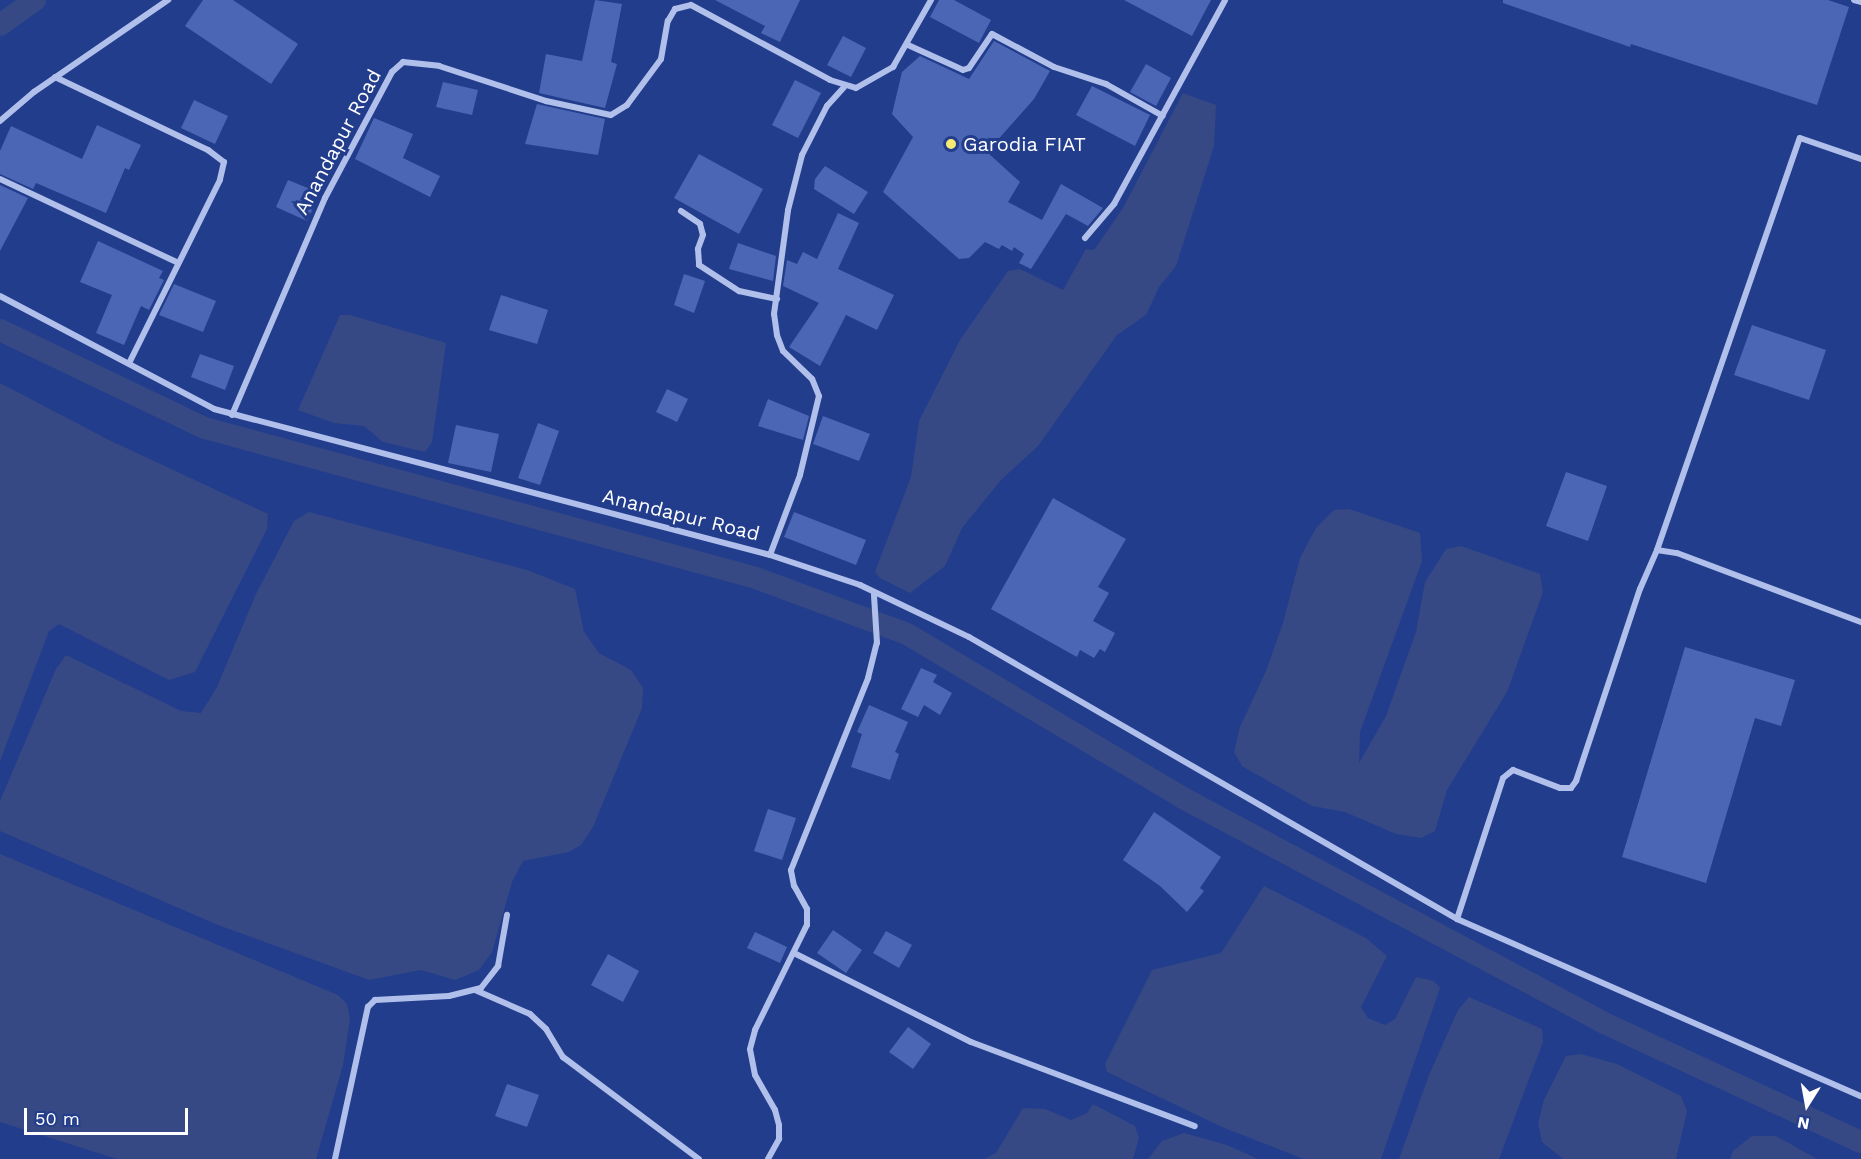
<!DOCTYPE html>
<html>
<head>
<meta charset="utf-8">
<style>
  body { margin:0 }
  #map { position:relative; width:1861px; height:1159px; overflow:hidden; background:#233d8d; font-family:"Work Sans",sans-serif }
  div>[style] { position:absolute }
  [style*='--x'] { left:calc(var(--x)*1px); top:calc(var(--y)*1px); width:calc(var(--w)*1px); rotate:calc(var(--a)*1deg) }
  .water>* { inset:0; background:#364984 }
  .canal>* { height:22px; margin:-11px; padding:0 11px; transform-origin:11px; border-radius:11px; background:#364984 }
  .building>* { inset:0; background:#4b66b4 }
  .minor>* { height:6px; margin:-3px; padding:0 3px; transform-origin:3px; border-radius:3px; background:#b1c0eb }
  .dots>* { width:16px; height:16px; translate:-50% -50%; box-sizing:border-box; border:3px solid #233d8d; border-radius:50% }
  span { translate:-50% -50%; white-space:nowrap; text-align:center; line-height:1.15; -webkit-text-stroke:6px #233d8d; paint-order:stroke }
  .street-label { font-size:20px; color:#fff }
  .poi-label { font-size:20px; color:#fff }
  .left { translate:0 -50%; text-align:left }
  .north { position:absolute; left:1777px; top:1075px; width:60px; height:60px; -webkit-text-stroke:4px #233d8d; paint-order:stroke; rotate:191deg; font-size:16px; font-weight:700; line-height:24px; text-align:center; color:#fff }
  .north::after { content:''; display:block; margin:auto; width:21px; height:27px; background:#fff; clip-path:polygon(50% 0,100% 100%,50% 72%,0 100%) }
  .scale { position:absolute; left:24px; top:1108px; width:164px; height:27px; box-sizing:border-box; border:3px solid #fff; border-top:0; padding-left:8px; font-size:18px; line-height:21px; white-space:nowrap; color:#fff; -webkit-text-stroke:4px #233d8d; paint-order:stroke }
</style>
</head>
<body>
<div id="map">
  <div class="water">
    <i style="clip-path:polygon(1183px 93px,1216px 105px,1214px 146px,1176px 266px,1159px 287px,1146px 315px,1117px 335px,1038px 446px,1001px 480px,962px 528px,945px 566px,910px 593px,880px 578px,875px 572px,911px 477px,919px 421px,960px 340px,1008px 271px,1020px 269px,1063px 290px,1086px 249px,1094px 250px,1123px 208px)"></i>
    <i style="clip-path:polygon(340px 315px,350px 315px,446px 343px,432px 442px,425px 452px,383px 442px,364px 426px,334px 423px,298px 410px)"></i>
    <i style="clip-path:polygon(0 383px,109px 440px,268px 514px,267px 529px,195px 672px,169px 680px,59px 624px,49px 631px,0 761px)"></i>
    <i style="clip-path:polygon(1349px 509px,1420px 533px,1422px 561px,1360px 732px,1359px 763px,1386px 716px,1416px 632px,1425px 582px,1446px 549px,1461px 546px,1540px 574px,1543px 592px,1507px 692px,1447px 790px,1435px 831px,1421px 838px,1396px 834px,1345px 812px,1312px 806px,1242px 766px,1234px 752px,1240px 727px,1266px 671px,1283px 623px,1300px 558px,1316px 528px,1334px 510px)"></i>
    <i style="clip-path:polygon(309px 512px,527px 570px,575px 589px,584px 632px,599px 653px,631px 670px,643px 688px,642px 708px,593px 827px,581px 845px,569px 852px,523px 861px,512px 882px,492px 952px,479px 970px,455px 980px,421px 970px,369px 980px,218px 925px,0 831px,0 801px,56px 669px,66px 655px,181px 711px,201px 713px,217px 687px,256px 594px,294px 521px)"></i>
    <i style="clip-path:polygon(0 854px,338px 995px,347px 1004px,350px 1019px,343px 1065px,316px 1159px,117px 1159px,0 1122px)"></i>
    <i style="clip-path:polygon(1264px 886px,1366px 938px,1387px 956px,1361px 1007px,1368px 1018px,1385px 1025px,1395px 1019px,1416px 977px,1434px 981px,1440px 988px,1381px 1159px,1304px 1159px,1222px 1127px,1107px 1072px,1105px 1064px,1152px 970px,1221px 953px)"></i>
    <i style="clip-path:polygon(1469px 997px,1542px 1029px,1543px 1042px,1499px 1159px,1399px 1159px,1429px 1075px,1458px 1010px)"></i>
    <i style="clip-path:polygon(1581px 1054px,1617px 1064px,1681px 1096px,1687px 1111px,1676px 1159px,1563px 1159px,1542px 1142px,1538px 1123px,1544px 1100px,1566px 1056px)"></i>
    <i style="clip-path:polygon(1093px 1104px,1135px 1126px,1139px 1138px,1133px 1159px,984px 1159px,996px 1153px,1023px 1108px,1045px 1109px,1071px 1120px,1087px 1113px)"></i>
    <i style="clip-path:polygon(1184px 1133px,1227px 1145px,1258px 1159px,1148px 1159px,1162px 1141px)"></i>
    <i style="clip-path:polygon(1752px 1136px,1776px 1136px,1817px 1159px,1730px 1159px,1733px 1151px)"></i>
  </div>
  <div class="canal">
    <i style="--x:0;--y:25;--w:43;--a:-35.5"></i>
    <i style="--x:0;--y:330;--w:227;--a:25.6"></i>
    <i style="--x:205;--y:428;--w:568;--a:15.21"></i>
    <i style="--x:753;--y:577;--w:164;--a:20.3"></i>
    <i style="--x:907;--y:634;--w:321;--a:30.7"></i>
    <i style="--x:1183;--y:798;--w:475;--a:28.1"></i>
    <i style="--x:1602;--y:1022;--w:285;--a:24.9"></i>
  </div>
  <div class="building">
    <i style="clip-path:polygon(203px 0,233px 0,298px 44px,271px 84px,185px 26px)"></i>
    <i style="clip-path:polygon(595px 0,622px 4px,611px 62px,617px 64px,605px 108px,539px 93px,546px 54px,582px 61px)"></i>
    <i style="clip-path:polygon(715px 0,800px 0,780px 42px,761px 33px,765px 26px)"></i>
    <i style="clip-path:polygon(939px 0,954px 0,991px 20px,979px 43px,930px 17px)"></i>
    <i style="clip-path:polygon(1124px 0,1211px 0,1192px 36px)"></i>
    <i style="clip-path:polygon(1503px 0,1828px 0,1849px 7px,1817px 105px,1631px 44px,1630px 47px,1503px 3px)"></i>
    <i style="clip-path:polygon(843px 36px,866px 48px,851px 77px,827px 65px)"></i>
    <i style="clip-path:polygon(994px 41px,1050px 71px,1034px 99px,987px 152px,1020px 182px,1008px 202px,1042px 220px,1061px 184px,1103px 208px,1088px 226px,1066px 214px,1031px 269px,1019px 263px,1024px 254px,1014px 247px,1012px 251px,1002px 245px,999px 249px,985px 242px,969px 258px,959px 259px,883px 192px,913px 137px,892px 114px,902px 72px,920px 56px,969px 79px)"></i>
    <i style="clip-path:polygon(1146px 64px,1171px 78px,1156px 106px,1130px 92px)"></i>
    <i style="clip-path:polygon(795px 80px,821px 93px,798px 138px,772px 125px)"></i>
    <i style="clip-path:polygon(443px 82px,478px 90px,472px 115px,436px 107px)"></i>
    <i style="clip-path:polygon(1092px 86px,1150px 115px,1135px 146px,1076px 115px)"></i>
    <i style="clip-path:polygon(194px 100px,228px 116px,215px 144px,181px 128px)"></i>
    <i style="clip-path:polygon(537px 104px,605px 119px,598px 155px,525px 144px)"></i>
    <i style="clip-path:polygon(374px 118px,413px 134px,403px 158px,440px 176px,430px 197px,355px 159px)"></i>
    <i style="clip-path:polygon(97px 125px,141px 145px,129px 170px,125px 168px,106px 213px,36px 183px,33px 189px,0 174px,0 151px,11px 126px,82px 159px)"></i>
    <i style="clip-path:polygon(699px 154px,763px 189px,739px 234px,674px 198px)"></i>
    <i style="clip-path:polygon(825px 166px,868px 192px,854px 214px,814px 189px,815px 179px)"></i>
    <i style="clip-path:polygon(288px 180px,320px 193px,307px 221px,276px 207px)"></i>
    <i style="clip-path:polygon(0 185px,28px 198px,0 251px)"></i>
    <i style="clip-path:polygon(838px 213px,859px 223px,838px 269px,894px 295px,877px 330px,846px 315px,820px 366px,789px 347px,819px 303px,783px 286px,787px 260px,797px 264px,803px 252px,817px 259px)"></i>
    <i style="clip-path:polygon(98px 241px,163px 271px,159px 278px,164px 280px,149px 310px,141px 306px,124px 345px,96px 333px,112px 295px,80px 282px)"></i>
    <i style="clip-path:polygon(738px 243px,776px 256px,773px 281px,729px 269px)"></i>
    <i style="clip-path:polygon(684px 274px,705px 281px,694px 313px,674px 305px)"></i>
    <i style="clip-path:polygon(174px 284px,216px 301px,203px 332px,159px 315px)"></i>
    <i style="clip-path:polygon(501px 295px,548px 310px,537px 344px,489px 330px)"></i>
    <i style="clip-path:polygon(1752px 325px,1826px 350px,1809px 400px,1734px 375px)"></i>
    <i style="clip-path:polygon(200px 354px,234px 366px,225px 390px,191px 377px)"></i>
    <i style="clip-path:polygon(667px 389px,688px 399px,677px 422px,656px 412px)"></i>
    <i style="clip-path:polygon(768px 399px,809px 416px,803px 440px,758px 426px)"></i>
    <i style="clip-path:polygon(823px 416px,870px 434px,859px 461px,813px 444px)"></i>
    <i style="clip-path:polygon(538px 423px,559px 431px,540px 485px,518px 478px)"></i>
    <i style="clip-path:polygon(456px 425px,499px 434px,491px 472px,448px 463px)"></i>
    <i style="clip-path:polygon(1566px 472px,1607px 486px,1588px 541px,1546px 526px)"></i>
    <i style="clip-path:polygon(1053px 498px,1126px 539px,1098px 587px,1109px 593px,1093px 621px,1115px 633px,1105px 652px,1100px 649px,1094px 658px,1080px 650px,1077px 657px,991px 609px)"></i>
    <i style="clip-path:polygon(794px 512px,866px 540px,856px 565px,784px 537px)"></i>
    <i style="clip-path:polygon(1685px 647px,1795px 680px,1781px 726px,1755px 718px,1706px 883px,1622px 857px)"></i>
    <i style="clip-path:polygon(921px 668px,937px 675px,933px 682px,952px 693px,940px 715px,924px 705px,918px 717px,901px 709px)"></i>
    <i style="clip-path:polygon(869px 705px,908px 722px,895px 752px,899px 754px,890px 780px,851px 767px,862px 734px,857px 732px)"></i>
    <i style="clip-path:polygon(768px 809px,796px 818px,782px 860px,754px 851px)"></i>
    <i style="clip-path:polygon(1154px 812px,1221px 857px,1200px 888px,1204px 891px,1187px 912px,1160px 886px,1123px 860px)"></i>
    <i style="clip-path:polygon(833px 930px,862px 950px,846px 973px,817px 953px)"></i>
    <i style="clip-path:polygon(886px 931px,912px 945px,899px 968px,873px 953px)"></i>
    <i style="clip-path:polygon(755px 932px,787px 947px,780px 963px,747px 948px)"></i>
    <i style="clip-path:polygon(608px 954px,639px 971px,623px 1002px,591px 985px)"></i>
    <i style="clip-path:polygon(908px 1027px,931px 1044px,913px 1069px,889px 1052px)"></i>
    <i style="clip-path:polygon(507px 1084px,539px 1095px,527px 1127px,495px 1116px)"></i>
  </div>
  <div class="minor">
    <i style="--x:1854;--y:0;--w:7;--a:16"></i>
    <i style="--x:908;--y:45;--w:60;--a:24.4"></i>
    <i style="--x:963;--y:70;--w:6;--a:-18"></i>
    <i style="--x:969;--y:68;--w:41;--a:-55.9"></i>
    <i style="--x:992;--y:34;--w:70;--a:28"></i>
    <i style="--x:1054;--y:67;--w:55;--a:18.1"></i>
    <i style="--x:1106;--y:84;--w:65;--a:29.3"></i>
    <i style="--x:55;--y:77;--w:170;--a:25.5"></i>
    <i style="--x:208;--y:150;--w:20;--a:37"></i>
    <i style="--x:224;--y:162;--w:18;--a:103"></i>
    <i style="--x:220;--y:180;--w:204;--a:116.4"></i>
    <i style="--x:0;--y:121;--w:45;--a:-40.5"></i>
    <i style="--x:34;--y:92;--w:163;--a:-34.5"></i>
    <i style="--x:0;--y:179;--w:195;--a:25.2"></i>
    <i style="--x:681;--y:211;--w:23;--a:34"></i>
    <i style="--x:700;--y:224;--w:11;--a:75"></i>
    <i style="--x:703;--y:235;--w:15;--a:110"></i>
    <i style="--x:698;--y:249;--w:16;--a:86"></i>
    <i style="--x:699;--y:265;--w:48;--a:33"></i>
    <i style="--x:739;--y:291;--w:39;--a:12"></i>
    <i style="--x:1085;--y:238;--w:45;--a:-49.5"></i>
    <i style="--x:1114;--y:204;--w:232;--a:-61.4"></i>
    <i style="--x:0;--y:296;--w:242;--a:27.8"></i>
    <i style="--x:214;--y:409;--w:575;--a:14.71"></i>
    <i style="--x:770;--y:555;--w:85;--a:-69.4"></i>
    <i style="--x:800;--y:475;--w:81;--a:-76.5"></i>
    <i style="--x:819;--y:396;--w:18;--a:-112"></i>
    <i style="--x:812;--y:379;--w:40;--a:-136"></i>
    <i style="--x:783;--y:351;--w:17;--a:-111"></i>
    <i style="--x:777;--y:335;--w:21;--a:-98"></i>
    <i style="--x:774;--y:314;--w:105;--a:-82.3"></i>
    <i style="--x:788;--y:210;--w:57;--a:-75.7"></i>
    <i style="--x:802;--y:155;--w:55;--a:-63"></i>
    <i style="--x:827;--y:106;--w:25;--a:-48"></i>
    <i style="--x:232;--y:415;--w:236;--a:-66.8"></i>
    <i style="--x:325;--y:198;--w:143;--a:-62"></i>
    <i style="--x:392;--y:72;--w:15;--a:-42"></i>
    <i style="--x:403;--y:62;--w:36;--a:6"></i>
    <i style="--x:439;--y:66;--w:113;--a:18.1"></i>
    <i style="--x:546;--y:101;--w:66;--a:12.2"></i>
    <i style="--x:611;--y:115;--w:19;--a:-32"></i>
    <i style="--x:627;--y:105;--w:57;--a:-53.5"></i>
    <i style="--x:661;--y:59;--w:39;--a:-80"></i>
    <i style="--x:668;--y:21;--w:14;--a:-60"></i>
    <i style="--x:675;--y:9;--w:16;--a:-14"></i>
    <i style="--x:691;--y:5;--w:158;--a:28.3"></i>
    <i style="--x:830;--y:80;--w:27;--a:17"></i>
    <i style="--x:856;--y:88;--w:43;--a:-29.6"></i>
    <i style="--x:893;--y:67;--w:77;--a:-60.4"></i>
    <i style="--x:1657;--y:550;--w:436;--a:-70.9"></i>
    <i style="--x:1800;--y:138;--w:65;--a:19"></i>
    <i style="--x:770;--y:555;--w:95;--a:18.4"></i>
    <i style="--x:860;--y:585;--w:121;--a:25.5"></i>
    <i style="--x:969;--y:637;--w:564;--a:30.02"></i>
    <i style="--x:1457;--y:919;--w:441;--a:23.7"></i>
    <i style="--x:1457;--y:919;--w:148;--a:-71.9"></i>
    <i style="--x:1503;--y:778;--w:13;--a:-39"></i>
    <i style="--x:1513;--y:770;--w:50;--a:21"></i>
    <i style="--x:1560;--y:788;--w:11;--a:0"></i>
    <i style="--x:1571;--y:788;--w:9;--a:-54"></i>
    <i style="--x:1576;--y:781;--w:202;--a:-71.6"></i>
    <i style="--x:1640;--y:589;--w:43;--a:-66.4"></i>
    <i style="--x:1657;--y:550;--w:20;--a:9"></i>
    <i style="--x:1677;--y:553;--w:197;--a:20.6"></i>
    <i style="--x:794;--y:953;--w:198;--a:26.7"></i>
    <i style="--x:971;--y:1042;--w:239;--a:20.6"></i>
    <i style="--x:475;--y:990;--w:60;--a:23.6"></i>
    <i style="--x:530;--y:1014;--w:22;--a:43"></i>
    <i style="--x:546;--y:1029;--w:33;--a:59"></i>
    <i style="--x:563;--y:1057;--w:170;--a:36.9"></i>
    <i style="--x:335;--y:1159;--w:156;--a:-77.8"></i>
    <i style="--x:368;--y:1007;--w:10;--a:-45"></i>
    <i style="--x:375;--y:1000;--w:74;--a:-3.1"></i>
    <i style="--x:449;--y:996;--w:33;--a:-14"></i>
    <i style="--x:481;--y:988;--w:28;--a:-52"></i>
    <i style="--x:498;--y:966;--w:52;--a:-80"></i>
    <i style="--x:768;--y:1159;--w:23;--a:-61"></i>
    <i style="--x:779;--y:1139;--w:14;--a:-90"></i>
    <i style="--x:779;--y:1125;--w:16;--a:-105"></i>
    <i style="--x:775;--y:1110;--w:40;--a:-119.7"></i>
    <i style="--x:755;--y:1075;--w:26;--a:-101"></i>
    <i style="--x:750;--y:1049;--w:20;--a:-75"></i>
    <i style="--x:755;--y:1030;--w:117;--a:-63.7"></i>
    <i style="--x:807;--y:925;--w:16;--a:-90"></i>
    <i style="--x:807;--y:909;--w:26;--a:-119"></i>
    <i style="--x:794;--y:886;--w:16;--a:-101"></i>
    <i style="--x:791;--y:870;--w:207;--a:-68.1"></i>
    <i style="--x:868;--y:678;--w:36;--a:-76"></i>
    <i style="--x:877;--y:643;--w:48;--a:-93.6"></i>
  </div>
  <div class="dots">
    <i style="left:951px;top:144px;background:#f7ea73"></i>
  </div>
  <div class="street-label">
    <span style="left:338px;top:142px;rotate:-62deg">Anandapur Road</span>
    <span style="left:681px;top:515px;rotate:14deg">Anandapur Road</span>
  </div>
  <div class="poi-label">
    <span class="left" style="left:963px;top:144px">Garodia FIAT</span>
  </div>
  <div class="north">N</div>
  <div class="scale">50 m</div>
</div>
</body>
</html>
